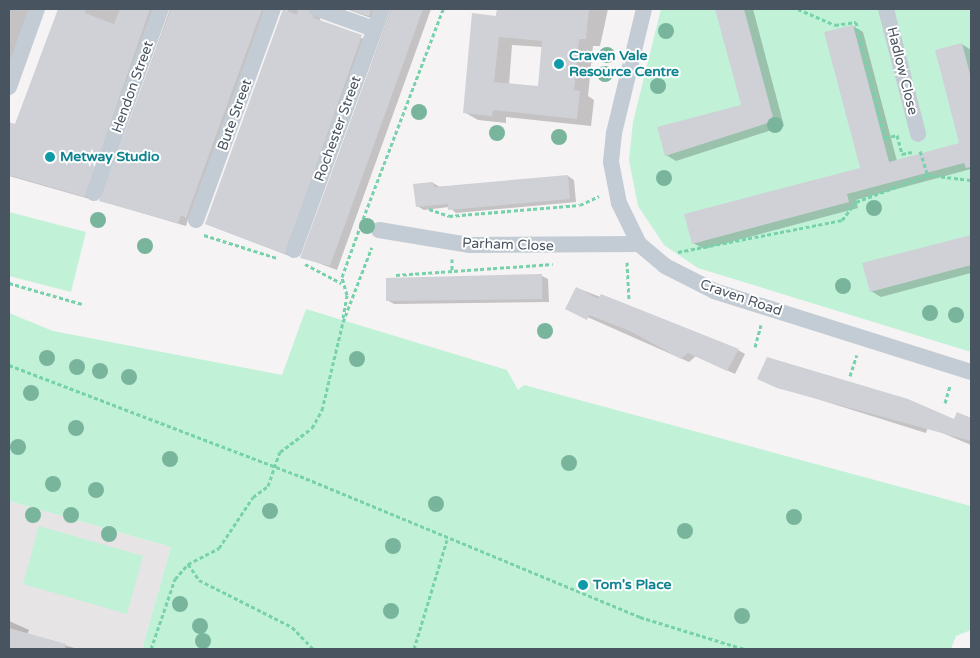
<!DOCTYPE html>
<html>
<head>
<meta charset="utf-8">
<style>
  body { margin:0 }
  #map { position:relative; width:980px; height:658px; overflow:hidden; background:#f5f3f3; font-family:"Varela Round",sans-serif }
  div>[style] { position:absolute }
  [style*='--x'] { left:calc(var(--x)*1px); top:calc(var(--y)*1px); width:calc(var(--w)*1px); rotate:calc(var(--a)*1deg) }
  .education>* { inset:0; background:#e6e4e5 }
  .green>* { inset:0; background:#c1f2d8 }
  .shadow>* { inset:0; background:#0003 }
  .building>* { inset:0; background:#cfd1d7 }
  .path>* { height:3px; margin-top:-1.5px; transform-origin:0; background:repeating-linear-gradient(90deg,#77d2ac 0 4px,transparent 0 6.5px) }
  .minor>* { height:16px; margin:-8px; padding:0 8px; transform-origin:8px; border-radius:8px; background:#c3ccd4 }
  .trees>* { width:16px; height:16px; margin:-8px; border-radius:50%; background:#79b59c }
  .dots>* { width:14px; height:14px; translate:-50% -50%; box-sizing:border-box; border:2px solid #fff; border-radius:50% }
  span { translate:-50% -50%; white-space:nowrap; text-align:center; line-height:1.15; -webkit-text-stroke:4px #fff; paint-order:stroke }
  .culture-label { font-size:14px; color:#0d838f; font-weight:700 }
  .left { translate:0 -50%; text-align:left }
  .street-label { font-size:14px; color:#495461 }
  .frame { position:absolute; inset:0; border:10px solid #495461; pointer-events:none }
</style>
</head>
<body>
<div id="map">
  <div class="education">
    <i style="clip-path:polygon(9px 501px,171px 547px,142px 649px,9px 649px)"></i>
  </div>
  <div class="green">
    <i style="clip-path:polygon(661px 9px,971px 9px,971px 352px,698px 268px,664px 245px,638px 206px,629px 160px,633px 122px)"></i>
    <i style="clip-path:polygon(9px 212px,86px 232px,71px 292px,9px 276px)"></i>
    <i style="clip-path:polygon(306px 309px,507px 370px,518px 390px,524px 385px,971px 506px,971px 630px,956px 636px,951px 649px,142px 649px,171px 547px,9px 501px,9px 313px,53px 331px,282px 375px)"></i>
    <i style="clip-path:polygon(39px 526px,143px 556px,127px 614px,23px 584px)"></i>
  </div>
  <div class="shadow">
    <i style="clip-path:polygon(9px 9px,30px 9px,9px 66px)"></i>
    <i style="clip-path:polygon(59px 9px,160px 9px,93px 200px,9px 176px,9px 123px,16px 126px)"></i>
    <i style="clip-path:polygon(170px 9px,263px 9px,268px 18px,194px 221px,188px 219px,186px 226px,101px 201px)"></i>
    <i style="clip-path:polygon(288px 9px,317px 9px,321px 22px,369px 41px,292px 257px,206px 224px)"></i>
    <i style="clip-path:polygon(346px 9px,381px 9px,376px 20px)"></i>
    <i style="clip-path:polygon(391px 9px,431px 9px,337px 270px,302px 257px)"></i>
    <i style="clip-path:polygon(evenodd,498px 9px,608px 9px,600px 46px,593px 46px,588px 96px,594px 100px,591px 126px,506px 117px,506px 123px,478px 120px,464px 112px,498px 9px,512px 45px,543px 47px,540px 88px,509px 85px,512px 45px)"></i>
    <i style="clip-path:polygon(717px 9px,753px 9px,784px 126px,676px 161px,666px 155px,742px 106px)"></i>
    <i style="clip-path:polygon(853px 26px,863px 32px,897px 161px,961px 144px,962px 44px,971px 50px,971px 169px,856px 200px,858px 208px,704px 249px,693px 243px,861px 169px)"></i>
    <i style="clip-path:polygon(568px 176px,574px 180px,576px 202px,456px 213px,449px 207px,424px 210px,417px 206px,433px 183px,440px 187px)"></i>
    <i style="clip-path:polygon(971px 238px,971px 273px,881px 297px,871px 291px,864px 264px)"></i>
    <i style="clip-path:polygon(542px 276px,548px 279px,549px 302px,394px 304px,387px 300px)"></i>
    <i style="clip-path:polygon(577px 288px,738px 350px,745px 354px,735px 374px,696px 356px,689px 362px,567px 308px)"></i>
    <i style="clip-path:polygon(766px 383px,955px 420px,957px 413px,971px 418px,971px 445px,928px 427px,926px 433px)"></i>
    <i style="clip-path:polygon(9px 621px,29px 630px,27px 635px,78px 649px,9px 649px)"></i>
  </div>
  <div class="building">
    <i style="clip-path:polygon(58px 9px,87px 9px,85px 13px,114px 24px,120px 9px,150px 9px,85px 197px,9px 175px,9px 122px,15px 124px)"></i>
    <i style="clip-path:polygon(171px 9px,262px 9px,186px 218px,181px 215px,178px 223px,99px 201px)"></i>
    <i style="clip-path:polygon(283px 9px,297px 15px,298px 9px,308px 9px,314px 18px,362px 35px,285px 254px,205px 224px)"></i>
    <i style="clip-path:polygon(347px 9px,371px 9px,369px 16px)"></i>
    <i style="clip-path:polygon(392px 9px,423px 9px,330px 266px,300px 258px)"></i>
    <i style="clip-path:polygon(evenodd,497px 9px,589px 9px,586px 39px,579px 39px,574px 90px,580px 91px,577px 119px,493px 110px,492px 116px,463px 113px,472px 13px,496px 16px,497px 9px,499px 37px,542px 41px,538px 86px,494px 82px,499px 37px)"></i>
    <i style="clip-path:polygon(715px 9px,744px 9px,774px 121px,665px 156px,657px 127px,741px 105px)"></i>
    <i style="clip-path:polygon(853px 25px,889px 162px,959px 143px,935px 50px,962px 43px,971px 78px,971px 167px,966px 168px,964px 163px,847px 194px,849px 202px,692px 244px,684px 214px,860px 168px,824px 32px)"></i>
    <i style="clip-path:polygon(568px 175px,570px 199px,448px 210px,448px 204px,416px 207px,413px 184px,433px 182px,434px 187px)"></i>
    <i style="clip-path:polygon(971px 235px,971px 265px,870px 292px,862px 263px)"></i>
    <i style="clip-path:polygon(542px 274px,542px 299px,386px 301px,386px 278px)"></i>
    <i style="clip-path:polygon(576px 287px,598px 299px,601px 294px,739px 349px,727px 371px,688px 353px,681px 359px,630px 331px,589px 315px,587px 320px,565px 309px)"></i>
    <i style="clip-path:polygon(767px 357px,908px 399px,954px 419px,957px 412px,971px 418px,971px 441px,777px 388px,757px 379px)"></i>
    <i style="clip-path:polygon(9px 628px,66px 644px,65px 649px,9px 649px)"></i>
  </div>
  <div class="path">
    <i style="--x:798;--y:9;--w:40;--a:23.4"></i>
    <i style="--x:835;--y:25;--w:21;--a:-8"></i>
    <i style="--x:856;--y:22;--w:120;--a:76"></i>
    <i style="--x:885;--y:138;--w:12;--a:-14"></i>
    <i style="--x:897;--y:135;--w:20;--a:75"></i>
    <i style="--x:902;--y:154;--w:10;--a:-11"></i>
    <i style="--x:920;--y:151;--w:25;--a:72"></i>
    <i style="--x:928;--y:175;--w:43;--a:6.6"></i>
    <i style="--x:429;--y:209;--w:21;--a:19"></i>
    <i style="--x:449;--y:216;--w:131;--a:-4.8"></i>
    <i style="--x:580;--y:205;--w:21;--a:-25"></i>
    <i style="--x:363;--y:219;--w:225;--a:-69.1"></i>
    <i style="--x:204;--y:235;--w:77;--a:17.5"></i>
    <i style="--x:678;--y:252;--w:167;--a:-11"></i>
    <i style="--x:842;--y:220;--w:23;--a:-52"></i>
    <i style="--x:856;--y:202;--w:77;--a:-20.6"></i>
    <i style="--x:452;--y:259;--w:12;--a:90"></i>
    <i style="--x:627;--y:262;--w:37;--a:87"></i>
    <i style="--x:305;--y:264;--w:41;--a:27.8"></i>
    <i style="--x:396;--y:275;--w:157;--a:-4"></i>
    <i style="--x:9;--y:283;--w:76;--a:16"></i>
    <i style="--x:343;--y:318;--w:23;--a:-80"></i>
    <i style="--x:347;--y:295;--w:19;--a:-106"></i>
    <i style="--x:342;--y:277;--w:53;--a:-70.2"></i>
    <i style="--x:755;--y:347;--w:23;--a:-75"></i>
    <i style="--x:9;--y:365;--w:311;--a:20.9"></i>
    <i style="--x:300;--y:476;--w:368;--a:22.5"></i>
    <i style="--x:640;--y:617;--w:109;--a:17.1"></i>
    <i style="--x:850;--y:376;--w:22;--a:-72"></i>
    <i style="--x:945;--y:403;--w:19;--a:-74"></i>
    <i style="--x:188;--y:564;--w:19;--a:55"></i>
    <i style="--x:199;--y:580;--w:104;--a:26.8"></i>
    <i style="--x:292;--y:627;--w:30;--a:46"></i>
    <i style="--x:151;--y:649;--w:74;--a:-71.1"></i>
    <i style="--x:175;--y:579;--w:20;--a:-49"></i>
    <i style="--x:188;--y:564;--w:35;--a:-27"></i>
    <i style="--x:219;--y:548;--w:61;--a:-56.3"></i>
    <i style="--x:253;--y:497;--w:19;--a:-36"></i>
    <i style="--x:268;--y:486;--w:36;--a:-71"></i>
    <i style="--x:280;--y:452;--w:40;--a:-37"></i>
    <i style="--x:312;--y:428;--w:21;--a:-61"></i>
    <i style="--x:322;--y:410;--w:90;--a:-76.6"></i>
    <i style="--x:343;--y:322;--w:80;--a:-68.9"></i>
    <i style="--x:414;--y:649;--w:114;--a:-73.2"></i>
  </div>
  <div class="minor">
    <i style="--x:318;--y:9;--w:59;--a:19.7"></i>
    <i style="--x:644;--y:9;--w:128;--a:103.6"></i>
    <i style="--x:614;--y:133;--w:29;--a:96"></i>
    <i style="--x:611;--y:162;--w:42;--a:79"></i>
    <i style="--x:619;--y:203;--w:46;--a:64"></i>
    <i style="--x:639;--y:244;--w:34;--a:40"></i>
    <i style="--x:665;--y:266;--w:55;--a:27"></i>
    <i style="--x:714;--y:291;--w:269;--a:17.5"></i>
    <i style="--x:886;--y:9;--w:129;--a:75.6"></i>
    <i style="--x:9;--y:87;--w:83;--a:-70.3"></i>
    <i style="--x:94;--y:193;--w:196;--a:-70"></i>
    <i style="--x:196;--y:220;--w:225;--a:-70"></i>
    <i style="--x:379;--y:230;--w:92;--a:9.4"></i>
    <i style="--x:470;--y:245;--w:169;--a:-0.3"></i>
    <i style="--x:294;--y:250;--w:257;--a:-69.9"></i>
  </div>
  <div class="trees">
    <i style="left:666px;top:31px"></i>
    <i style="left:607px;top:55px"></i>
    <i style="left:605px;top:74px"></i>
    <i style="left:658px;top:86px"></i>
    <i style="left:419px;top:112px"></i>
    <i style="left:775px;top:125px"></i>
    <i style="left:497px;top:133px"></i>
    <i style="left:559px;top:137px"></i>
    <i style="left:664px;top:178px"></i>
    <i style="left:874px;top:208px"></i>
    <i style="left:98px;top:220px"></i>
    <i style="left:367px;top:226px"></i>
    <i style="left:145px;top:246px"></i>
    <i style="left:843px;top:286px"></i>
    <i style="left:930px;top:313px"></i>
    <i style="left:956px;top:315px"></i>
    <i style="left:545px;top:331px"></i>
    <i style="left:47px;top:358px"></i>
    <i style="left:357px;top:359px"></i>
    <i style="left:77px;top:367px"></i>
    <i style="left:100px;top:371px"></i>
    <i style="left:129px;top:377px"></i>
    <i style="left:31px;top:393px"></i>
    <i style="left:76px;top:428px"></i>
    <i style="left:18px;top:447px"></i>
    <i style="left:170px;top:459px"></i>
    <i style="left:569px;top:463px"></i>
    <i style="left:53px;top:484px"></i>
    <i style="left:96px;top:490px"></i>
    <i style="left:436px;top:504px"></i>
    <i style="left:270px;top:511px"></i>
    <i style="left:33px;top:515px"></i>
    <i style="left:71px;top:515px"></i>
    <i style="left:794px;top:517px"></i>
    <i style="left:685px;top:531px"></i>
    <i style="left:109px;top:534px"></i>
    <i style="left:393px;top:546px"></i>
    <i style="left:180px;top:604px"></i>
    <i style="left:391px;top:611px"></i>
    <i style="left:742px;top:616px"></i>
    <i style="left:200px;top:626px"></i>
    <i style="left:203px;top:641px"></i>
  </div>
  <div class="dots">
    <i style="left:559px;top:64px;background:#0f9aa8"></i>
    <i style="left:50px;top:157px;background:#0f9aa8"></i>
    <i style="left:583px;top:585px;background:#0f9aa8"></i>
  </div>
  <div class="culture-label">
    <span class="left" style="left:569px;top:64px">Craven Vale<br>Resource Centre</span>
    <span class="left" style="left:60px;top:157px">Metway Studio</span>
    <span class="left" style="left:593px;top:585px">Tom's Place</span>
  </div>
  <div class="street-label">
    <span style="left:902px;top:71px;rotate:76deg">Hadlow Close</span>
    <span style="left:133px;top:87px;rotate:-70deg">Hendon Street</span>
    <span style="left:235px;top:115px;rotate:-70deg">Bute Street</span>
    <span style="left:338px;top:129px;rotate:-70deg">Rochester Street</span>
    <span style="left:508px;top:245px;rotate:2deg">Parham Close</span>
    <span style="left:741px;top:298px;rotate:19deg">Craven Road</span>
  </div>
  <div class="frame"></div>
</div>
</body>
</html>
